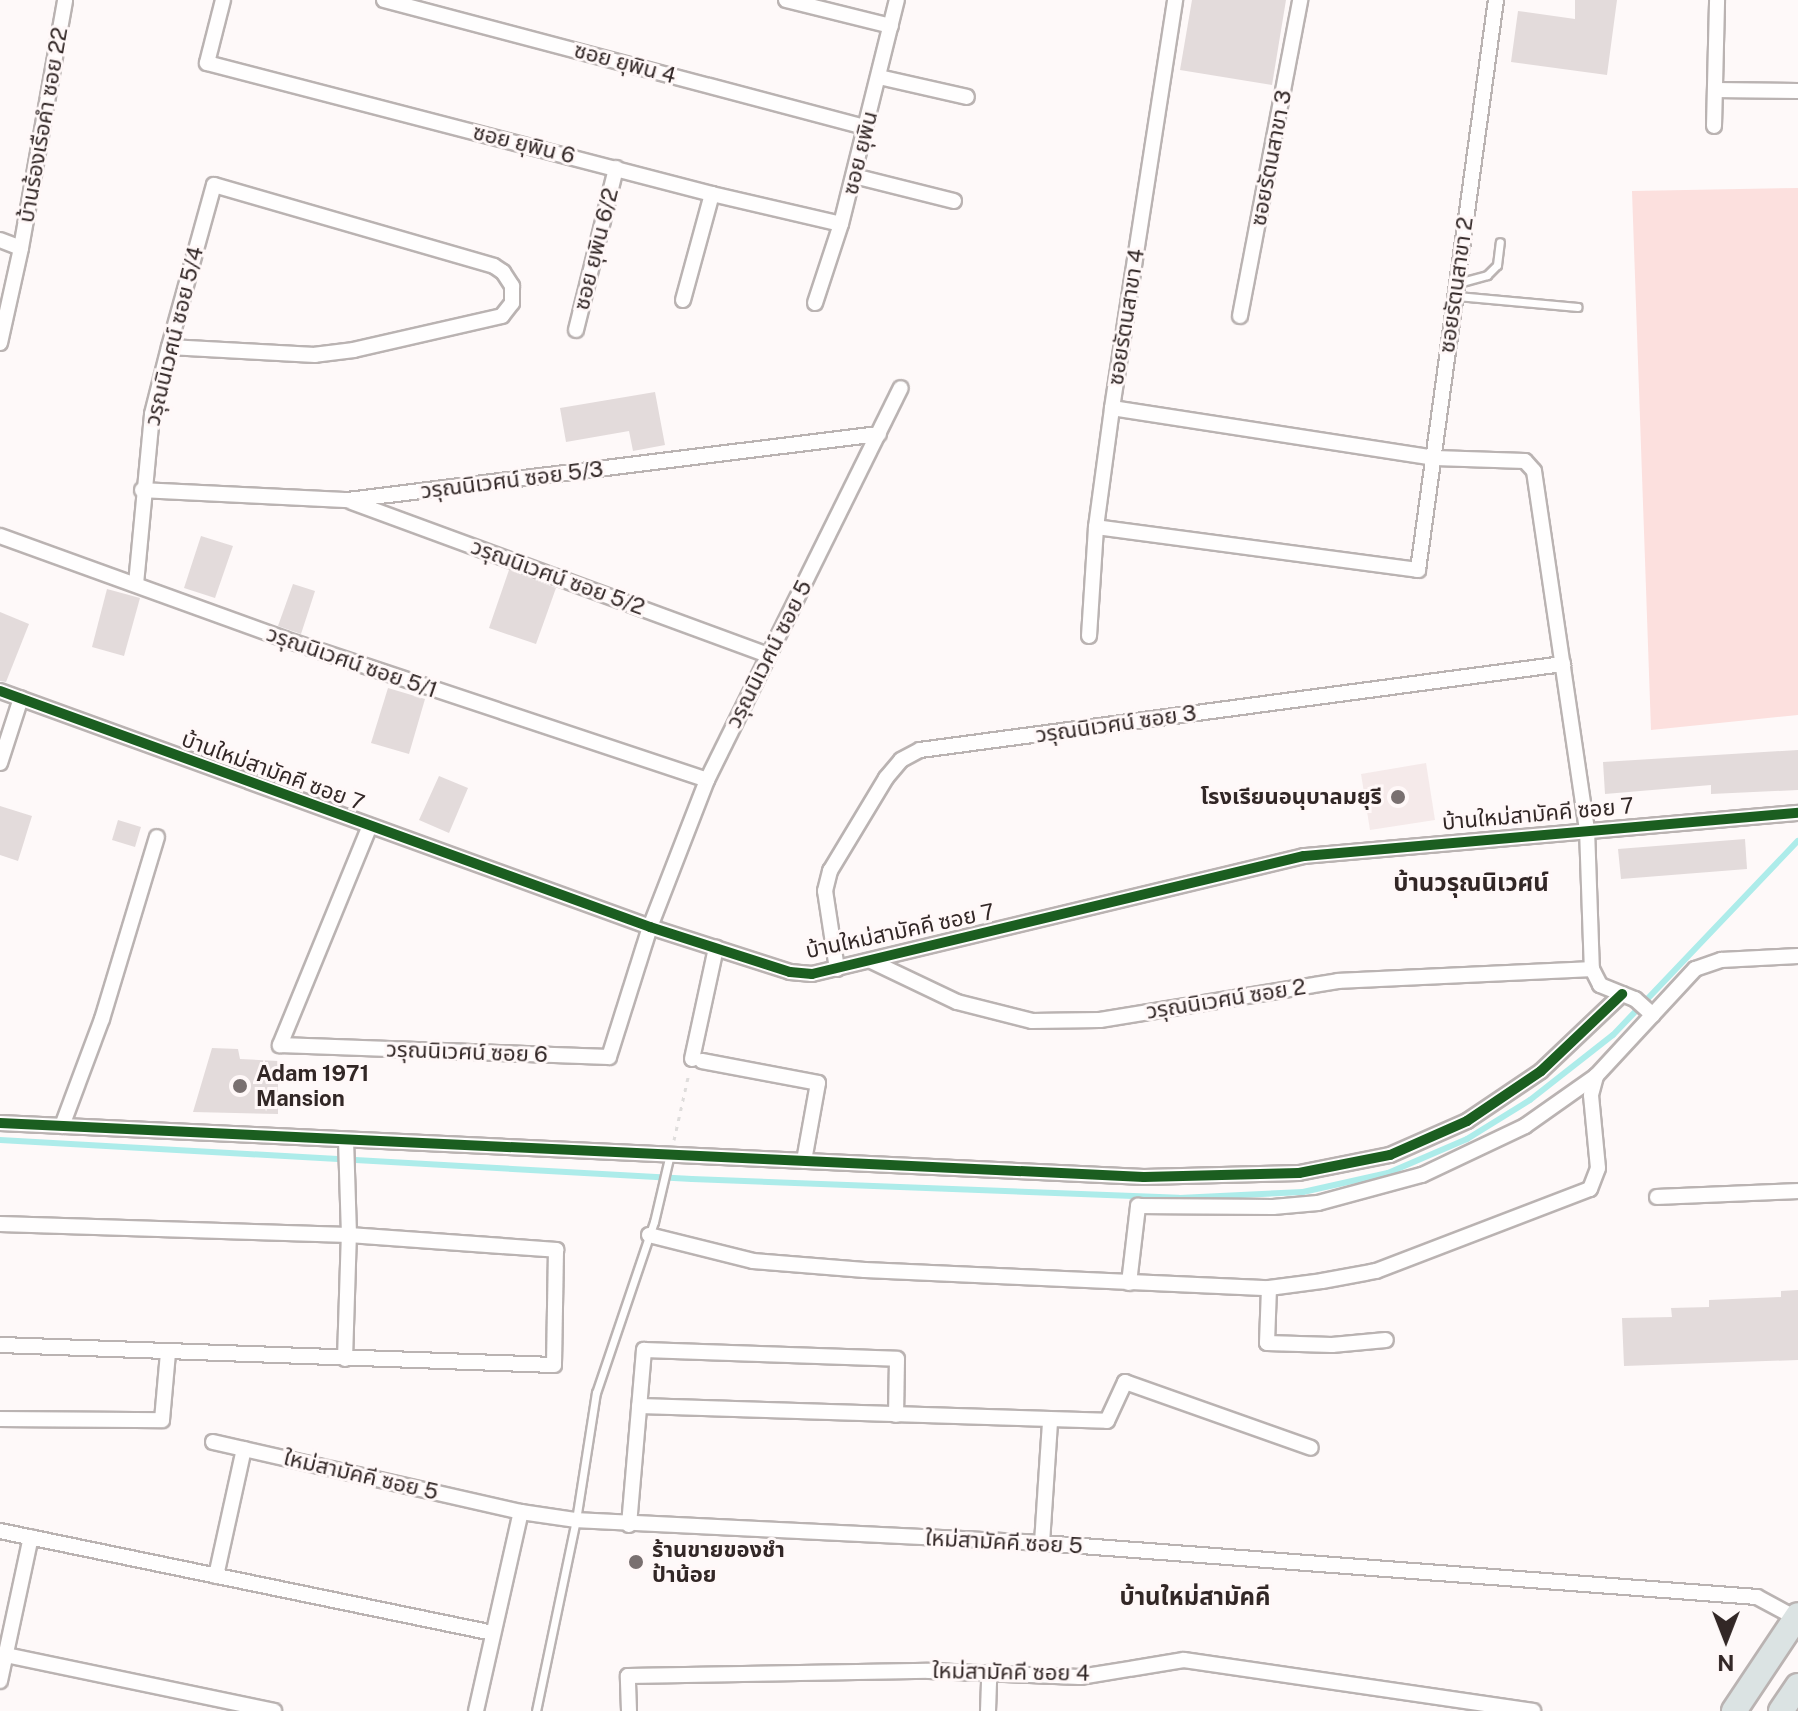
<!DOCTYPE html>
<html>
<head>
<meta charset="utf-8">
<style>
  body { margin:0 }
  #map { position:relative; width:1798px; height:1711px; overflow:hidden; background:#fef9f9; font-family:"Public Sans","Noto Sans Thai",sans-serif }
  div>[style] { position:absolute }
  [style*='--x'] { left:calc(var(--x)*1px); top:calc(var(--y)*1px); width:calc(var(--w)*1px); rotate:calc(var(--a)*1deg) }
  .built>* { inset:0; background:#f5eaea }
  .green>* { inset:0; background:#fce0de }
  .stream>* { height:6px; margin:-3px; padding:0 3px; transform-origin:3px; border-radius:3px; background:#adecea }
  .building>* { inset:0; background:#e3dbdb }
  .path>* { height:3px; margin-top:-1.5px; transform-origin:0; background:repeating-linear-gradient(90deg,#dfdddc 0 4px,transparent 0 10px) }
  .roads { filter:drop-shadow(2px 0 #bab3b2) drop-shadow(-2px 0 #bab3b2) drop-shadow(0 2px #bab3b2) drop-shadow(0 -2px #bab3b2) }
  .service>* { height:7px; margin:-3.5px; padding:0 3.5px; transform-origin:3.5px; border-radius:3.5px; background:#fffefe }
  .minor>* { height:14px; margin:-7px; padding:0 7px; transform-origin:7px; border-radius:7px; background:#fffefe }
  .primary>* { height:24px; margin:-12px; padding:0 12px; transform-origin:12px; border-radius:12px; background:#dbe3e3 }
  .cycleway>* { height:10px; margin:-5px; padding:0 5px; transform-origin:5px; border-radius:5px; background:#1b5e20 }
  .dots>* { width:22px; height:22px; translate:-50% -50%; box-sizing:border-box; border:4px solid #fff8f8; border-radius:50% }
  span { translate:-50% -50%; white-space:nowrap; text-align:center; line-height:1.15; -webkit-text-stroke:6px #fff8f8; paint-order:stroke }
  .street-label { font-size:22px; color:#322726 }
  .poi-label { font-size:22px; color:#322726; font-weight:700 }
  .right { translate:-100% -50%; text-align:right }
  .left { translate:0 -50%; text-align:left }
  .neighbourhood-label { font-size:24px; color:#322726; font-weight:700 }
  .north { position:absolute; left:1686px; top:1599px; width:80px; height:80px; -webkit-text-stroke:6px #fff8f8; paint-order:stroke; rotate:180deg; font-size:22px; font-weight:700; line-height:32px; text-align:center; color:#322726 }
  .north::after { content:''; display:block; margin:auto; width:28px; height:36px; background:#322726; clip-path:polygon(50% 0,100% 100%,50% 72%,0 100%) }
</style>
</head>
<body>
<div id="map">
  <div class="built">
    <i style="clip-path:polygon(1426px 763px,1435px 820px,1370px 830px,1361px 774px)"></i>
  </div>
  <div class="green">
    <i style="clip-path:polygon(1798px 188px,1798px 715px,1651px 730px,1632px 191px)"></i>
  </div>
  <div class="stream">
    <i style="--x:0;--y:1140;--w:693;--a:3.23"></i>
    <i style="--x:692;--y:1179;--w:487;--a:2.2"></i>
    <i style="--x:1179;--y:1198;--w:124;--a:-2.8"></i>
    <i style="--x:1303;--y:1192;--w:87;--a:-12.6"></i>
    <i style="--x:1388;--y:1173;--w:86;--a:-23.3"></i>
    <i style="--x:1467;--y:1139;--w:74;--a:-31.8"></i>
    <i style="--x:1530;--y:1100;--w:105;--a:-38.1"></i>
    <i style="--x:1613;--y:1035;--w:268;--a:-46.4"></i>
  </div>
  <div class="building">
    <i style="clip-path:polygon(1192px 0,1286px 0,1272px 85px,1180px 70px)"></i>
    <i style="clip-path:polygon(1575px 0,1617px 0,1607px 75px,1511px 62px,1518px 11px,1575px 19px)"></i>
    <i style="clip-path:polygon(655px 392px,665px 445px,633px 451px,629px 431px,566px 442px,560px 408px)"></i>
    <i style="clip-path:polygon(201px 536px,233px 546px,215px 598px,184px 588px)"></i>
    <i style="clip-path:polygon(509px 570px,556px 588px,536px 644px,489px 628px)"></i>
    <i style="clip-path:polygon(293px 584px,315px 591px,301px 634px,278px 626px)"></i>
    <i style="clip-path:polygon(107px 589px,140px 598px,124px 656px,92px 647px)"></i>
    <i style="clip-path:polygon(0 612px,29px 624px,6px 682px,0 681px)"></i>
    <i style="clip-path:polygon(388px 688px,425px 699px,409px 754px,371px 743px)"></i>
    <i style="clip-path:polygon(1798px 750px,1798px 790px,1711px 794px,1711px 785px,1605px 794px,1603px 762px)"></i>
    <i style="clip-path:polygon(439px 776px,468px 788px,449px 833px,419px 820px)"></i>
    <i style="clip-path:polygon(0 806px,32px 816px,18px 861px,0 855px)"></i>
    <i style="clip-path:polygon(118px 820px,141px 827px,135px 847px,112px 840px)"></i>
    <i style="clip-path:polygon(1745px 839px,1747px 869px,1621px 879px,1618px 849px)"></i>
    <i style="clip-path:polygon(212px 1048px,238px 1049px,240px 1059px,278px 1061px,278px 1114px,193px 1112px)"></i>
    <i style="clip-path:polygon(1798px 1290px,1798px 1360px,1624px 1366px,1622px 1318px,1672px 1317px,1671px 1308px,1709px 1307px,1709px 1300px,1781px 1297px,1781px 1291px)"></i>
  </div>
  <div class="path">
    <i style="--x:674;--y:1140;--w:69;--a:-77.4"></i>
  </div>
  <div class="roads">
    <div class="service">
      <i style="--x:1458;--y:283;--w:30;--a:-15"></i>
      <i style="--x:1487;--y:275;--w:14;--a:-45"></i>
      <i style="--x:1497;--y:265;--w:23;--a:-83"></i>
      <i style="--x:1457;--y:296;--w:121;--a:5.2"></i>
      <i style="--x:536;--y:1711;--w:195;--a:-78.2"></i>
      <i style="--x:576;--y:1520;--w:129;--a:-81.1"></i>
      <i style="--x:596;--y:1393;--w:181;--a:-71.3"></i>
      <i style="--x:654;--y:1222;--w:70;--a:-76.8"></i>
    </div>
    <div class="minor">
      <i style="--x:223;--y:0;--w:65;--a:104.3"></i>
      <i style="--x:207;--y:63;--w:522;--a:14.54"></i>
      <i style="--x:712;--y:194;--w:132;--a:13.1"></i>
      <i style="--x:384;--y:0;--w:498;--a:14.8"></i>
      <i style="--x:786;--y:0;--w:108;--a:13.9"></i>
      <i style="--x:879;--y:77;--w:90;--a:12.8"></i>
      <i style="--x:1715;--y:90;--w:83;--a:0.7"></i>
      <i style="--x:1714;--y:126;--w:126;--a:-88.6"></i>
      <i style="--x:854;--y:176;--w:103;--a:14"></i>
      <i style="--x:0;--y:240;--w:22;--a:21"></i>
      <i style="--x:683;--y:300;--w:110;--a:-74.7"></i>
      <i style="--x:815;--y:303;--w:83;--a:-71.8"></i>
      <i style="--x:841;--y:224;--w:231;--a:-76"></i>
      <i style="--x:1240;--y:316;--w:322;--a:-79.2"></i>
      <i style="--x:576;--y:330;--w:167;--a:-76.1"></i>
      <i style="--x:0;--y:343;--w:97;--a:-77.5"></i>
      <i style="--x:21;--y:248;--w:252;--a:-79.9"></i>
      <i style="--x:1112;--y:408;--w:327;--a:8.8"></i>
      <i style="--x:1435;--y:458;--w:90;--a:1.9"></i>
      <i style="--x:1525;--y:461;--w:13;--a:48"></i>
      <i style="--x:1534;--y:471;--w:362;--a:81.6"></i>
      <i style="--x:1587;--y:829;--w:140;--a:88"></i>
      <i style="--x:1592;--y:969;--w:18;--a:63"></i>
      <i style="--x:1600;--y:985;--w:38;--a:22"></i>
      <i style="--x:1635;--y:999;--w:24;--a:42"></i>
      <i style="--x:142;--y:490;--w:206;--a:2.8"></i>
      <i style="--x:348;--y:500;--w:535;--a:-7.09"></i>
      <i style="--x:352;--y:502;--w:443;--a:20.2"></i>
      <i style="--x:1096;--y:527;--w:325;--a:7.6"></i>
      <i style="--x:1418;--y:570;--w:575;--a:-82.21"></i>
      <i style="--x:0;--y:536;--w:302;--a:19.9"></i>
      <i style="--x:284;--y:639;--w:446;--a:18.4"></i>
      <i style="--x:136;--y:584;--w:171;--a:-84.6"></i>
      <i style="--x:152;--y:414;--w:69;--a:-75.8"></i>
      <i style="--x:169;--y:347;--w:168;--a:-74.5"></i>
      <i style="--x:214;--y:185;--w:291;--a:16.1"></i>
      <i style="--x:494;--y:266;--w:11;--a:34"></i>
      <i style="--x:503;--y:272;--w:17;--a:57"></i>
      <i style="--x:512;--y:286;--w:17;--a:90"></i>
      <i style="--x:512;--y:303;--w:16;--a:128"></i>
      <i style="--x:502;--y:316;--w:152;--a:167.1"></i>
      <i style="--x:354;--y:350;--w:39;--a:173"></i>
      <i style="--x:315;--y:355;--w:146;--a:-176.9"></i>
      <i style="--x:1089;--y:636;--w:109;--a:-86.3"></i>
      <i style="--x:1096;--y:527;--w:120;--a:-82.3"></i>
      <i style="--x:1112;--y:408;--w:413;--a:-81.2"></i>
      <i style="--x:0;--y:691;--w:692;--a:19.95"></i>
      <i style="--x:650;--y:927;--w:147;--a:17.8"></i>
      <i style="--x:790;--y:972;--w:22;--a:5"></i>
      <i style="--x:812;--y:974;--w:506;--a:-13.49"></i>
      <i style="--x:1304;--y:856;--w:496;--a:-5"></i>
      <i style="--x:0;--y:763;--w:68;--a:-72.1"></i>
      <i style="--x:369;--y:828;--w:235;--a:112.3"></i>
      <i style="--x:280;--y:1045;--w:329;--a:2.1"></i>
      <i style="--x:609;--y:1057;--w:136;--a:-72.5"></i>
      <i style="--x:650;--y:927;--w:158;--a:-68.8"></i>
      <i style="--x:707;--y:780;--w:437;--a:-63.7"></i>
      <i style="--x:871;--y:961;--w:95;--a:25.5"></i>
      <i style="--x:957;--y:1002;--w:77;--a:14.2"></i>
      <i style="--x:1032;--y:1021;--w:68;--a:-0.8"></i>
      <i style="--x:1100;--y:1020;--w:241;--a:-9.3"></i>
      <i style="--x:1338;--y:981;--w:254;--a:-2.7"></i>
      <i style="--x:837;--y:969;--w:79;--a:-98.7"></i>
      <i style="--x:825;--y:891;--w:21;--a:-76"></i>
      <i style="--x:830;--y:871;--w:109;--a:-58.9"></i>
      <i style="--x:886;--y:778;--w:23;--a:-50"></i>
      <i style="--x:901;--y:760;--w:21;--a:-28"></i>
      <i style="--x:920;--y:750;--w:649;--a:-7.62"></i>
      <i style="--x:692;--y:1059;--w:114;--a:-77.8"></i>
      <i style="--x:702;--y:1061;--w:118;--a:10.7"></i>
      <i style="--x:818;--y:1083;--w:79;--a:100.2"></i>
      <i style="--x:0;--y:1123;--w:1145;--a:2.7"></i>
      <i style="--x:1144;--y:1177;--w:155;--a:-1.5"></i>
      <i style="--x:1299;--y:1173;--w:93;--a:-11.2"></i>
      <i style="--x:1390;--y:1155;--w:84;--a:-23.8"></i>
      <i style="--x:1467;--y:1121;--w:89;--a:-34"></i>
      <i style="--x:1541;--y:1071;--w:112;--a:-43.5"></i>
      <i style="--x:62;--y:1126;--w:114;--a:-69.5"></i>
      <i style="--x:102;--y:1019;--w:190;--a:-73.2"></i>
      <i style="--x:1657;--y:1197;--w:141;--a:-2.4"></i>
      <i style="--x:0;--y:1224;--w:349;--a:1.8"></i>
      <i style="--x:349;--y:1235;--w:208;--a:4.1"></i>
      <i style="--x:556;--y:1250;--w:115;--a:91"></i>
      <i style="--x:554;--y:1365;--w:554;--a:-177.93"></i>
      <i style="--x:649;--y:1235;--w:107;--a:14"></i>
      <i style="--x:753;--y:1261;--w:112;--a:4.6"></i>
      <i style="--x:865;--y:1270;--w:404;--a:2.6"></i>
      <i style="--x:1269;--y:1288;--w:53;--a:-7.5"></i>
      <i style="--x:1322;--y:1281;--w:55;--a:-10.5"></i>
      <i style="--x:1376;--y:1271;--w:229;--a:-21"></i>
      <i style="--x:1590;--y:1189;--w:22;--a:-69"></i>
      <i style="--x:1598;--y:1168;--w:73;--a:-95.5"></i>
      <i style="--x:1591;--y:1095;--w:20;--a:-75"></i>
      <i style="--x:1129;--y:1283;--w:78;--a:-83.3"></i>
      <i style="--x:1138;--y:1206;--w:135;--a:0.4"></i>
      <i style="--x:1273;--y:1207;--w:45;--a:-5.1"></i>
      <i style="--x:1318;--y:1203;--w:108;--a:-15.1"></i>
      <i style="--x:1422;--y:1175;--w:114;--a:-25.4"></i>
      <i style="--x:1525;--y:1126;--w:87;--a:-35.2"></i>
      <i style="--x:1596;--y:1076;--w:146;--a:-47.2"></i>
      <i style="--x:1695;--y:969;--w:28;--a:-19"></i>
      <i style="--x:1721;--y:960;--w:77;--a:-3"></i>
      <i style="--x:1269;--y:1288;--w:55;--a:92.1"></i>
      <i style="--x:1267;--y:1343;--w:65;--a:1.8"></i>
      <i style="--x:1332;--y:1345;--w:54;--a:-5.3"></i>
      <i style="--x:345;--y:1359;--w:124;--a:-88.2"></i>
      <i style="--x:349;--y:1235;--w:94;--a:-91.8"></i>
      <i style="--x:639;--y:1406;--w:468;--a:1.8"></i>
      <i style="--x:1107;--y:1421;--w:43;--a:-65.2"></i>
      <i style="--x:1125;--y:1382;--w:197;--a:19.5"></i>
      <i style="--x:0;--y:1419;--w:162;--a:0.4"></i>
      <i style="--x:162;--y:1420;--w:67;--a:-84.9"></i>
      <i style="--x:213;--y:1442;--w:316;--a:12.8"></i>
      <i style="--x:521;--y:1512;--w:56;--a:8.3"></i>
      <i style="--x:576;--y:1520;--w:467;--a:2.8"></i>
      <i style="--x:1042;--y:1543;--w:717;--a:4.32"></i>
      <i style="--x:1757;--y:1597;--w:44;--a:28.3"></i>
      <i style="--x:629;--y:1525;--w:176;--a:-85.1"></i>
      <i style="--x:644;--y:1350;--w:253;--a:2"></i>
      <i style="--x:897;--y:1359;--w:56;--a:91"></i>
      <i style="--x:0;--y:1531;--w:503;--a:11.69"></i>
      <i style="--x:1042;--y:1543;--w:122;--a:-86.2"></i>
      <i style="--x:216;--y:1576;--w:130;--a:-77.6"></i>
      <i style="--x:6;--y:1655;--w:274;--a:11.8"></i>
      <i style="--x:0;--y:1681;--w:147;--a:-77.9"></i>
      <i style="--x:476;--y:1711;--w:204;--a:-77.3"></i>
      <i style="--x:629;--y:1711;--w:35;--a:-92"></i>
      <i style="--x:628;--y:1676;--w:301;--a:-1"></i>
      <i style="--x:929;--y:1671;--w:151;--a:2.3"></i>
      <i style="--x:1080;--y:1677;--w:105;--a:-9.3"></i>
      <i style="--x:1184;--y:1660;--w:353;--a:8.3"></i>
      <i style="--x:988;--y:1711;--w:38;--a:-88"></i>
    </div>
    <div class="primary">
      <i style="--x:1734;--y:1711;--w:115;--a:-56.3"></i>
      <i style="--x:1781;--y:1711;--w:30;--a:-56"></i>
    </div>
  </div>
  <div class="cycleway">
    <i style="--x:0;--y:691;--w:692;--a:19.95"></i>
    <i style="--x:650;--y:927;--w:147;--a:17.8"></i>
    <i style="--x:790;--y:972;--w:22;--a:5"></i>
    <i style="--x:812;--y:974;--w:506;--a:-13.49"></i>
    <i style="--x:1304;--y:856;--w:496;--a:-5"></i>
    <i style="--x:0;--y:1123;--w:1145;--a:2.7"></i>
    <i style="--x:1144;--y:1177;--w:155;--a:-1.5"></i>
    <i style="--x:1299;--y:1173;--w:93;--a:-11.2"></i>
    <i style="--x:1390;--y:1155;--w:84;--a:-23.8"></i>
    <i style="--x:1467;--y:1121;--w:89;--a:-34"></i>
    <i style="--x:1541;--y:1071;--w:112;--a:-43.5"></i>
  </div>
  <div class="dots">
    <i style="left:1398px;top:797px;background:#797070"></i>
    <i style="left:240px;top:1086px;background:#797070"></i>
    <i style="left:636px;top:1562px;background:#797070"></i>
  </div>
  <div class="street-label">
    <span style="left:625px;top:63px;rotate:15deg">ซอย ยุพิน 4</span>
    <span style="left:43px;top:125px;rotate:-80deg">บ้านร้องเรือคำ ซอย 22</span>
    <span style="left:524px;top:144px;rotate:14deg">ซอย ยุพิน 6</span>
    <span style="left:860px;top:153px;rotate:-76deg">ซอย ยุพิน</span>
    <span style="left:1271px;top:158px;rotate:-79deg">ซอยรัตนสาขา 3</span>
    <span style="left:596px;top:249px;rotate:-76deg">ซอย ยุพิน 6/2</span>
    <span style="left:1456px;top:285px;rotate:-82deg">ซอยรัตนสาขา 2</span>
    <span style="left:1126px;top:317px;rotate:-81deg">ซอยรัตนสาขา 4</span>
    <span style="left:174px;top:336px;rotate:-76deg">วรุณนิเวศน์ ซอย 5/4</span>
    <span style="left:512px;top:480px;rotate:-7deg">วรุณนิเวศน์ ซอย 5/3</span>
    <span style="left:558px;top:577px;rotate:20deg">วรุณนิเวศน์ ซอย 5/2</span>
    <span style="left:769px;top:654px;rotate:-63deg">วรุณนิเวศน์ ซอย 5</span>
    <span style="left:352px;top:662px;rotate:19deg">วรุณนิเวศน์ ซอย 5/1</span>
    <span style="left:1116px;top:724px;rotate:-8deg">วรุณนิเวศน์ ซอย 3</span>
    <span style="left:273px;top:771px;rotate:20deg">บ้านใหม่สามัคคี ซอย 7</span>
    <span style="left:1538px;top:814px;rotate:-5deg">บ้านใหม่สามัคคี ซอย 7</span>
    <span style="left:900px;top:931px;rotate:-12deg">บ้านใหม่สามัคคี ซอย 7</span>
    <span style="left:1226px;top:999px;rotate:-9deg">วรุณนิเวศน์ ซอย 2</span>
    <span style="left:467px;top:1052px;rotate:2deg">วรุณนิเวศน์ ซอย 6</span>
    <span style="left:361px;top:1475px;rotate:13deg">ใหม่สามัคคี ซอย 5</span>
    <span style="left:1004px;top:1542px;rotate:3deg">ใหม่สามัคคี ซอย 5</span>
    <span style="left:1011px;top:1672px;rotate:1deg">ใหม่สามัคคี ซอย 4</span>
  </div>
  <div class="poi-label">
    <span class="right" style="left:1382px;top:797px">โรงเรียนอนุบาลมยุรี</span>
    <span class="left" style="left:256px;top:1086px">Adam 1971<br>Mansion</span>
    <span class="left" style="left:652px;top:1562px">ร้านขายของชำ<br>ป้าน้อย</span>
  </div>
  <div class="neighbourhood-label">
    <span style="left:1471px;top:883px">บ้านวรุณนิเวศน์</span>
    <span style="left:1195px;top:1597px">บ้านใหม่สามัคคี</span>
  </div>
  <div class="north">N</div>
</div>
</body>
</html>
